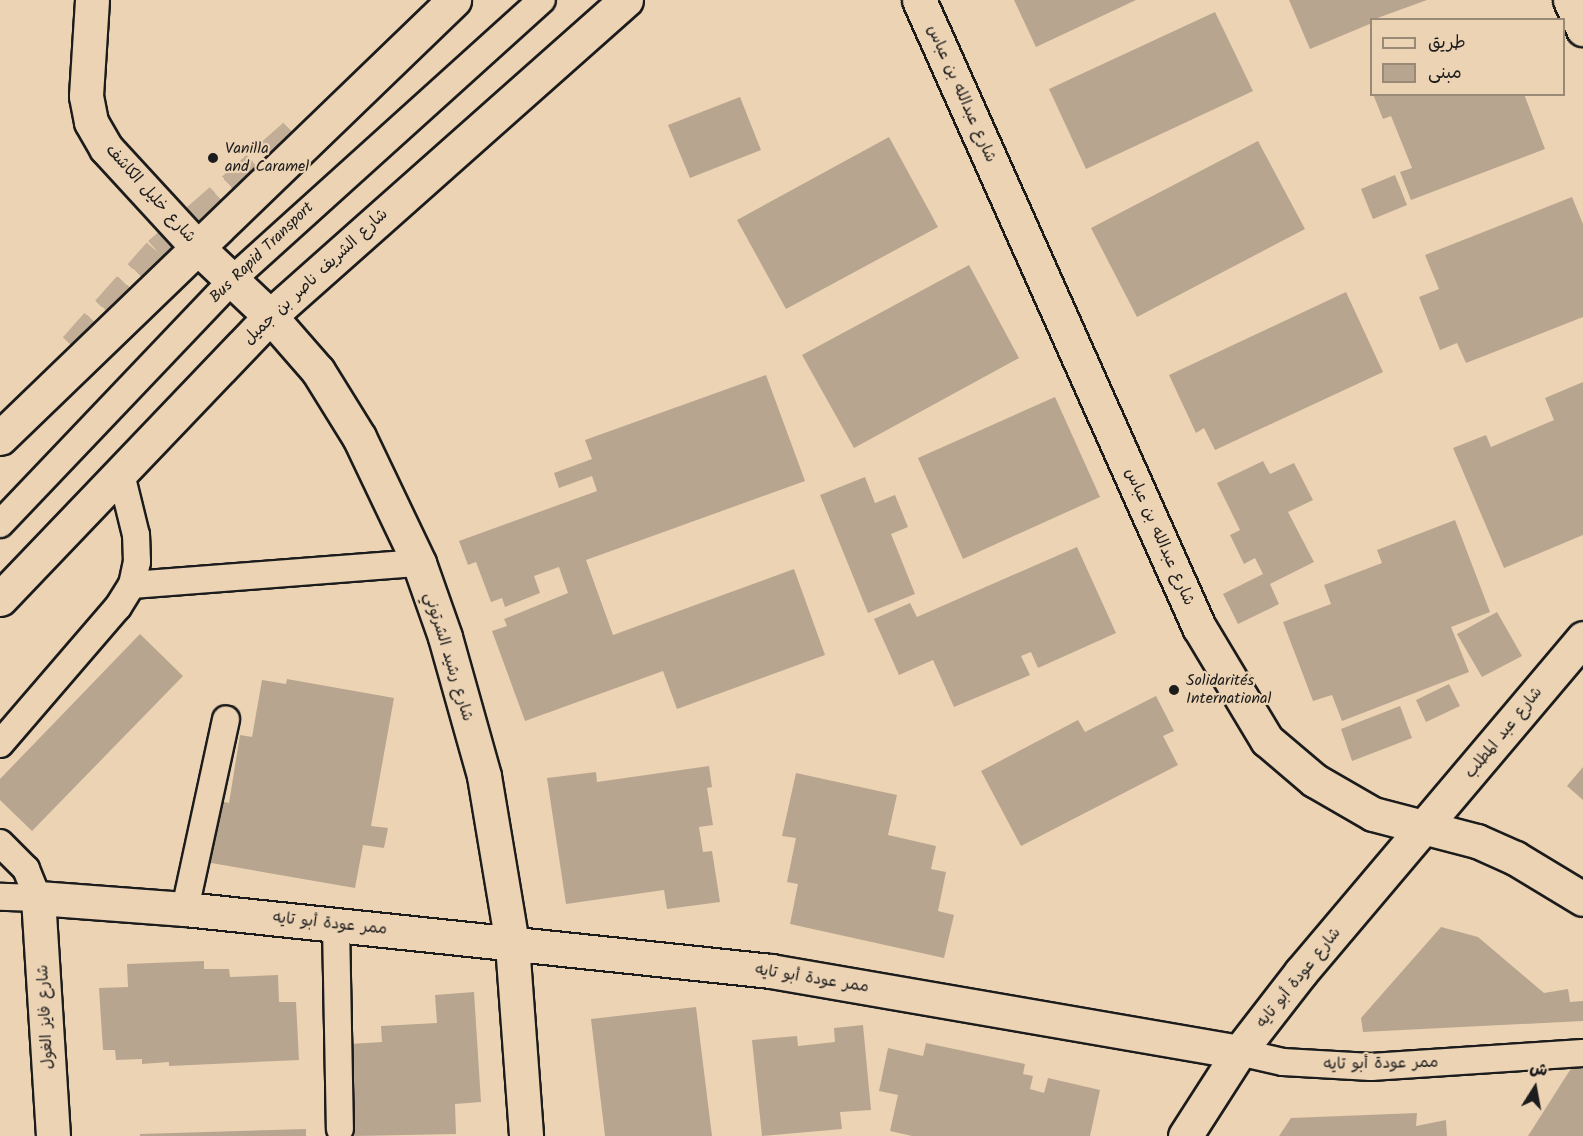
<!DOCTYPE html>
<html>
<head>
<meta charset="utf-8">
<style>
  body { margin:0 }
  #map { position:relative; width:1583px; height:1136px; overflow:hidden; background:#ecd3b4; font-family:Kalam,"Playpen Sans Arabic",sans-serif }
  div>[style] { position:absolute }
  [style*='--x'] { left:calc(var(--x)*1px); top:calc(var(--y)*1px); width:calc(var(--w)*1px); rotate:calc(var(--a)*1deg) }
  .building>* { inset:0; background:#b8a58f }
  .secondary-tunnel>* { height:33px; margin-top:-16.5px; transform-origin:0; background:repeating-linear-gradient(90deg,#c2ae96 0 33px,transparent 0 49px) }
  .roads { filter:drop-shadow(2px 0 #1c1c1c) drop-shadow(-2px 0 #1c1c1c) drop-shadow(0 2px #1c1c1c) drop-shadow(0 -2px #1c1c1c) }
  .service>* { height:26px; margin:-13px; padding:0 13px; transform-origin:13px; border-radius:13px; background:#ecd3b4 }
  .minor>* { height:33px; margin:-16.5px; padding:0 16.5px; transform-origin:16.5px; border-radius:16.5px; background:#ecd3b4 }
  .secondary>* { height:33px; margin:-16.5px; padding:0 16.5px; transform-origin:16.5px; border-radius:16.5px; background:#ecd3b4 }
  .dots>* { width:16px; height:16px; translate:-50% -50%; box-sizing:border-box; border:3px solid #ecd3b4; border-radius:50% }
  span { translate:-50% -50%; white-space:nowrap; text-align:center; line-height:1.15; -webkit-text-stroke:4.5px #ecd3b4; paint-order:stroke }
  .street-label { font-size:16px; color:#1c1c1c }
  .poi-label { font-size:16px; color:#1c1c1c }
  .left { translate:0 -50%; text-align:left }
  .legend { position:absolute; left:1370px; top:18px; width:195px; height:78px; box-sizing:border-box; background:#ecd3b4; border:2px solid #998a77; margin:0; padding:8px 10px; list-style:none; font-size:18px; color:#1c1c1c }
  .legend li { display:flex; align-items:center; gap:12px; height:30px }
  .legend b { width:30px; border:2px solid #998a77 }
  .north { position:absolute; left:1505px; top:1058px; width:60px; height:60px; -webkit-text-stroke:4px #ecd3b4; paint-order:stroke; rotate:11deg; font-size:16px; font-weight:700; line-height:24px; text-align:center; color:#1c1c1c }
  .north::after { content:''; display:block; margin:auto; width:21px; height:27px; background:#1c1c1c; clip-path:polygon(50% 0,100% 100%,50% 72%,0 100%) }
</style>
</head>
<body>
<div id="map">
  <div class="building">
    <i style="clip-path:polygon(1014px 0,1136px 0,1036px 47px)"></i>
    <i style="clip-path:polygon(1289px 0,1427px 0,1372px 20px,1372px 23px,1310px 49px)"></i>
    <i style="clip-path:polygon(1215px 12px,1253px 91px,1086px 169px,1049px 89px)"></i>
    <i style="clip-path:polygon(1373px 94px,1524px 94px,1545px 149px,1411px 200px,1400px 172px,1412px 168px,1391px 116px,1383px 119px)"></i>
    <i style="clip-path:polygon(740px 97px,761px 150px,690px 178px,668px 125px)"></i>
    <i style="clip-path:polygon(889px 137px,938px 227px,786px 309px,737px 220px)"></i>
    <i style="clip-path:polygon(1258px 141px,1305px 229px,1137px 317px,1091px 228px)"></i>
    <i style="clip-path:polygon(1395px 175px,1407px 205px,1373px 219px,1361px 189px)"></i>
    <i style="clip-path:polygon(1572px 197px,1583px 224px,1583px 317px,1466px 363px,1457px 343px,1440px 350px,1419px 297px,1439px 289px,1425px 255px)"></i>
    <i style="clip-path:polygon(969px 265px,1019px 358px,854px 448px,802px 355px)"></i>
    <i style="clip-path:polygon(1346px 292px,1383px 372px,1215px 450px,1204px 428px,1196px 433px,1169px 375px)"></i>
    <i style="clip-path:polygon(766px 375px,805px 481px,586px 560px,613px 635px,794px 569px,825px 655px,677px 709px,663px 671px,525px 721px,492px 631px,507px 626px,504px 619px,568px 593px,559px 567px,534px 576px,540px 593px,505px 607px,502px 598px,491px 602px,476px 562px,468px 565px,459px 541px,597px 491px,592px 476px,559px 488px,554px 473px,592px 459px,585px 440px)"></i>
    <i style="clip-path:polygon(1583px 382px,1583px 535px,1504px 568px,1453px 448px,1486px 435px,1491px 447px,1554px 420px,1545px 398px)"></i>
    <i style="clip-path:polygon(1055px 397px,1100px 497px,963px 559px,918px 458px)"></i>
    <i style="clip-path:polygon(1263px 461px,1270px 474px,1294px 463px,1313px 500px,1288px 512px,1314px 562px,1270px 584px,1279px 604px,1238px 624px,1223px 594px,1263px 574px,1255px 558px,1244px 564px,1230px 535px,1240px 530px,1217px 483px)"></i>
    <i style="clip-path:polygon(865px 477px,875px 503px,895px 495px,908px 527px,891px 534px,915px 594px,868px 613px,820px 495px)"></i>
    <i style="clip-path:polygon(1455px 520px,1490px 612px,1451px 627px,1469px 672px,1342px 721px,1332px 695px,1313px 701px,1283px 622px,1331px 604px,1324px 585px,1382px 563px,1377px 550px)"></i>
    <i style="clip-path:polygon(1077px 547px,1116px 633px,1038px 668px,1031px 652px,1021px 656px,1030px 675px,954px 707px,933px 660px,899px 675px,874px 619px,910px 603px,917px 617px)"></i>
    <i style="clip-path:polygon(1497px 612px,1522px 656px,1482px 677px,1457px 634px)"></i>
    <i style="clip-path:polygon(140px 634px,183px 676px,32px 831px,0 800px,0 779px)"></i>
    <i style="clip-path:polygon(287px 679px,394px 698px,371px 826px,388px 828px,384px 848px,363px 845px,355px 888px,200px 861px,211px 799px,229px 803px,240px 735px,252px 737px,262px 680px,286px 684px)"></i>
    <i style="clip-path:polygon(1449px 684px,1460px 706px,1426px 722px,1416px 700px)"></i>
    <i style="clip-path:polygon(1156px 696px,1174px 731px,1163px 736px,1178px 765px,1021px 846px,981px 771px,1078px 720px,1085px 732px)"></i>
    <i style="clip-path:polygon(1400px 706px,1412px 738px,1352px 761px,1341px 729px)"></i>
    <i style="clip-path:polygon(709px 766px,712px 787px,707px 788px,713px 825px,699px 827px,703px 852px,712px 851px,720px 902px,667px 909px,664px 890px,566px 904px,547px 778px,596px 772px,597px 782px)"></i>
    <i style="clip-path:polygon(1583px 767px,1583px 800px,1567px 786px)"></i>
    <i style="clip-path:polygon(796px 773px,897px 795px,888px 835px,936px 846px,931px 869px,946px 872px,938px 911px,954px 915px,944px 958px,790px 924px,798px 884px,787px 882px,796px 838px,782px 836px)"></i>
    <i style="clip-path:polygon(1441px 927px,1478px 937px,1544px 993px,1568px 989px,1570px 1002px,1583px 1001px,1583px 1021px,1363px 1032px,1361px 1018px)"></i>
    <i style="clip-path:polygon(204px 961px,204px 969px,229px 969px,230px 977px,278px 975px,279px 1002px,296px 1002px,299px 1060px,169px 1066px,169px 1062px,142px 1064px,142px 1059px,116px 1060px,115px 1050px,103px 1050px,99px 988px,128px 987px,127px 964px)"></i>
    <i style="clip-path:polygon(474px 992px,481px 1102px,455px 1104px,456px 1134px,355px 1136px,350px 1044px,382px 1042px,381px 1026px,437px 1023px,435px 995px)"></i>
    <i style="clip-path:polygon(696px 1007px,712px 1136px,605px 1136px,591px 1019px)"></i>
    <i style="clip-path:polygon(863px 1025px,871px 1110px,840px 1112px,842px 1129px,762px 1136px,752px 1040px,797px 1036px,798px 1046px,835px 1042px,834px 1028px)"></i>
    <i style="clip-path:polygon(926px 1043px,1025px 1064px,1023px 1074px,1033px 1076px,1030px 1089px,1044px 1093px,1048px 1078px,1100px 1090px,1090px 1136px,912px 1136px,890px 1131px,898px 1095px,879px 1091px,888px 1048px,923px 1056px)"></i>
    <i style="clip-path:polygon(1577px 1059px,1583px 1062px,1583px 1136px,1528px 1136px)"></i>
    <i style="clip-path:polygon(1417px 1113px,1416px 1126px,1446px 1120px,1447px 1136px,1279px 1136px,1291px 1118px)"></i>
    <i style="clip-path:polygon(306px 1129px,306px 1136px,140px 1136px,140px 1134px)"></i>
  </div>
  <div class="secondary-tunnel">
    <i style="--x:75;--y:348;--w:127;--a:-48.5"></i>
    <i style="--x:159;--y:253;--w:194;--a:-41.2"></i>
  </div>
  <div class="roads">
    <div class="service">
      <i style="--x:0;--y:524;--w:338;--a:-46.4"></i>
      <i style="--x:233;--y:279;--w:416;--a:-42.1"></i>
      <i style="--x:132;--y:585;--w:288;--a:-4.4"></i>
      <i style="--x:0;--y:744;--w:181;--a:-49.3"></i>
      <i style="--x:118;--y:607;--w:26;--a:-58"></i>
      <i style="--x:132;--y:585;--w:24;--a:-78"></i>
      <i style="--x:137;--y:562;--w:27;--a:-92"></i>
      <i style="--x:136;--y:535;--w:63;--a:-103.8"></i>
      <i style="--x:0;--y:843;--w:37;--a:45"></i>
      <i style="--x:26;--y:869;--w:31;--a:68"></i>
      <i style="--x:38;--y:898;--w:38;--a:-178"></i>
      <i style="--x:185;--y:909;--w:194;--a:-77.8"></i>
      <i style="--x:336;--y:925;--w:204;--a:88.9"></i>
      <i style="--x:1239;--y:1052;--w:45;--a:12.8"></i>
      <i style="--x:1283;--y:1062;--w:88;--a:3.3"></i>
      <i style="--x:1371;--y:1067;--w:212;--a:-3.8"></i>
    </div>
    <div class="minor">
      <i style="--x:92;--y:0;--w:96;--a:93.6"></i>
      <i style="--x:86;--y:96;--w:26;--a:79"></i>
      <i style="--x:91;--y:122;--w:30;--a:60"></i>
      <i style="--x:106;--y:148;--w:136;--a:47.4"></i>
      <i style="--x:198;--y:248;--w:99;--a:43.4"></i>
      <i style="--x:270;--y:316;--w:73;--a:48.9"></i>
      <i style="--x:318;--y:371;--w:78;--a:58.2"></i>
      <i style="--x:359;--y:437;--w:140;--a:64.5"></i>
      <i style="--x:419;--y:563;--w:78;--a:70.6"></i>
      <i style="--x:445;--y:637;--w:144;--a:74.3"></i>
      <i style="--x:484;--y:776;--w:170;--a:80.5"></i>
      <i style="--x:512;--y:944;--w:193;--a:85.8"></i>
      <i style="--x:919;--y:0;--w:687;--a:65.94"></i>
      <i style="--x:1199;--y:627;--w:132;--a:59"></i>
      <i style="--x:1267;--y:740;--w:62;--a:40.4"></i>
      <i style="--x:1314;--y:780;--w:68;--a:30"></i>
      <i style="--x:1373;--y:814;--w:107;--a:14.6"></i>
      <i style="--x:1477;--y:841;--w:42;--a:24.1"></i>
      <i style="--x:1515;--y:858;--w:79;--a:31.1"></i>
      <i style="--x:1570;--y:0;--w:32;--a:66"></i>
      <i style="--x:53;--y:1136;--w:238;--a:-93.6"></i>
      <i style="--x:38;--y:898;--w:147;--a:4.3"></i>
      <i style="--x:185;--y:909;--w:589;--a:6.04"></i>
      <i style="--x:771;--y:971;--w:475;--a:9.8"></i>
      <i style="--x:1185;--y:1136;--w:100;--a:-57.3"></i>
      <i style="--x:1239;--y:1052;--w:101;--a:-52.2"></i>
      <i style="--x:1301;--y:972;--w:437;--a:-49.8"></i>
    </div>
    <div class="secondary">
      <i style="--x:0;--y:438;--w:631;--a:-43.97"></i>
      <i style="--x:0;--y:599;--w:391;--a:-46.3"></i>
      <i style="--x:270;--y:316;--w:476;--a:-41.6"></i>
    </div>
  </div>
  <div class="dots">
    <i style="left:213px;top:158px;background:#1c1c1c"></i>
    <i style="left:1174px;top:690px;background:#1c1c1c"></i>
  </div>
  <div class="street-label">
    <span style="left:961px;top:94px;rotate:66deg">شارع عبدالله بن عباس</span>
    <span style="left:150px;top:194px;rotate:48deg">شارع خليل الكاشف</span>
    <span style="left:262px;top:253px;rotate:-44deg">Bus Rapid Transport</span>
    <span style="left:316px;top:277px;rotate:-43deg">شارع الشريف ناصر بن جميل</span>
    <span style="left:1159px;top:537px;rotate:66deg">شارع عبدالله بن عباس</span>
    <span style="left:448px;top:657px;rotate:73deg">شارع رشيد الشرتوني</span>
    <span style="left:1504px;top:733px;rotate:-51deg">شارع عبد المطلب</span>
    <span style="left:330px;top:924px;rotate:6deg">ممر عودة أبو تايه</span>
    <span style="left:1299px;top:978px;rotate:-51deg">شارع عودة أبو تايه</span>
    <span style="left:812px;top:979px;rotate:9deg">ممر عودة أبو تايه</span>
    <span style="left:46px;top:1017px;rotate:-93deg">شارع فايز الغول</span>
    <span style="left:1381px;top:1064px;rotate:-1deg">ممر عودة أبو تايه</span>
  </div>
  <div class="poi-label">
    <span class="left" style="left:225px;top:158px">Vanilla<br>and Caramel</span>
    <span class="left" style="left:1186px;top:690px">Solidarités<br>International</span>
  </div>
  <ul class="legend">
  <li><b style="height:8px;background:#ecd3b4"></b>طريق</li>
  <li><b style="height:16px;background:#b8a58f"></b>مبنى</li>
  </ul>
  <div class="north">ش</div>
</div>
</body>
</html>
